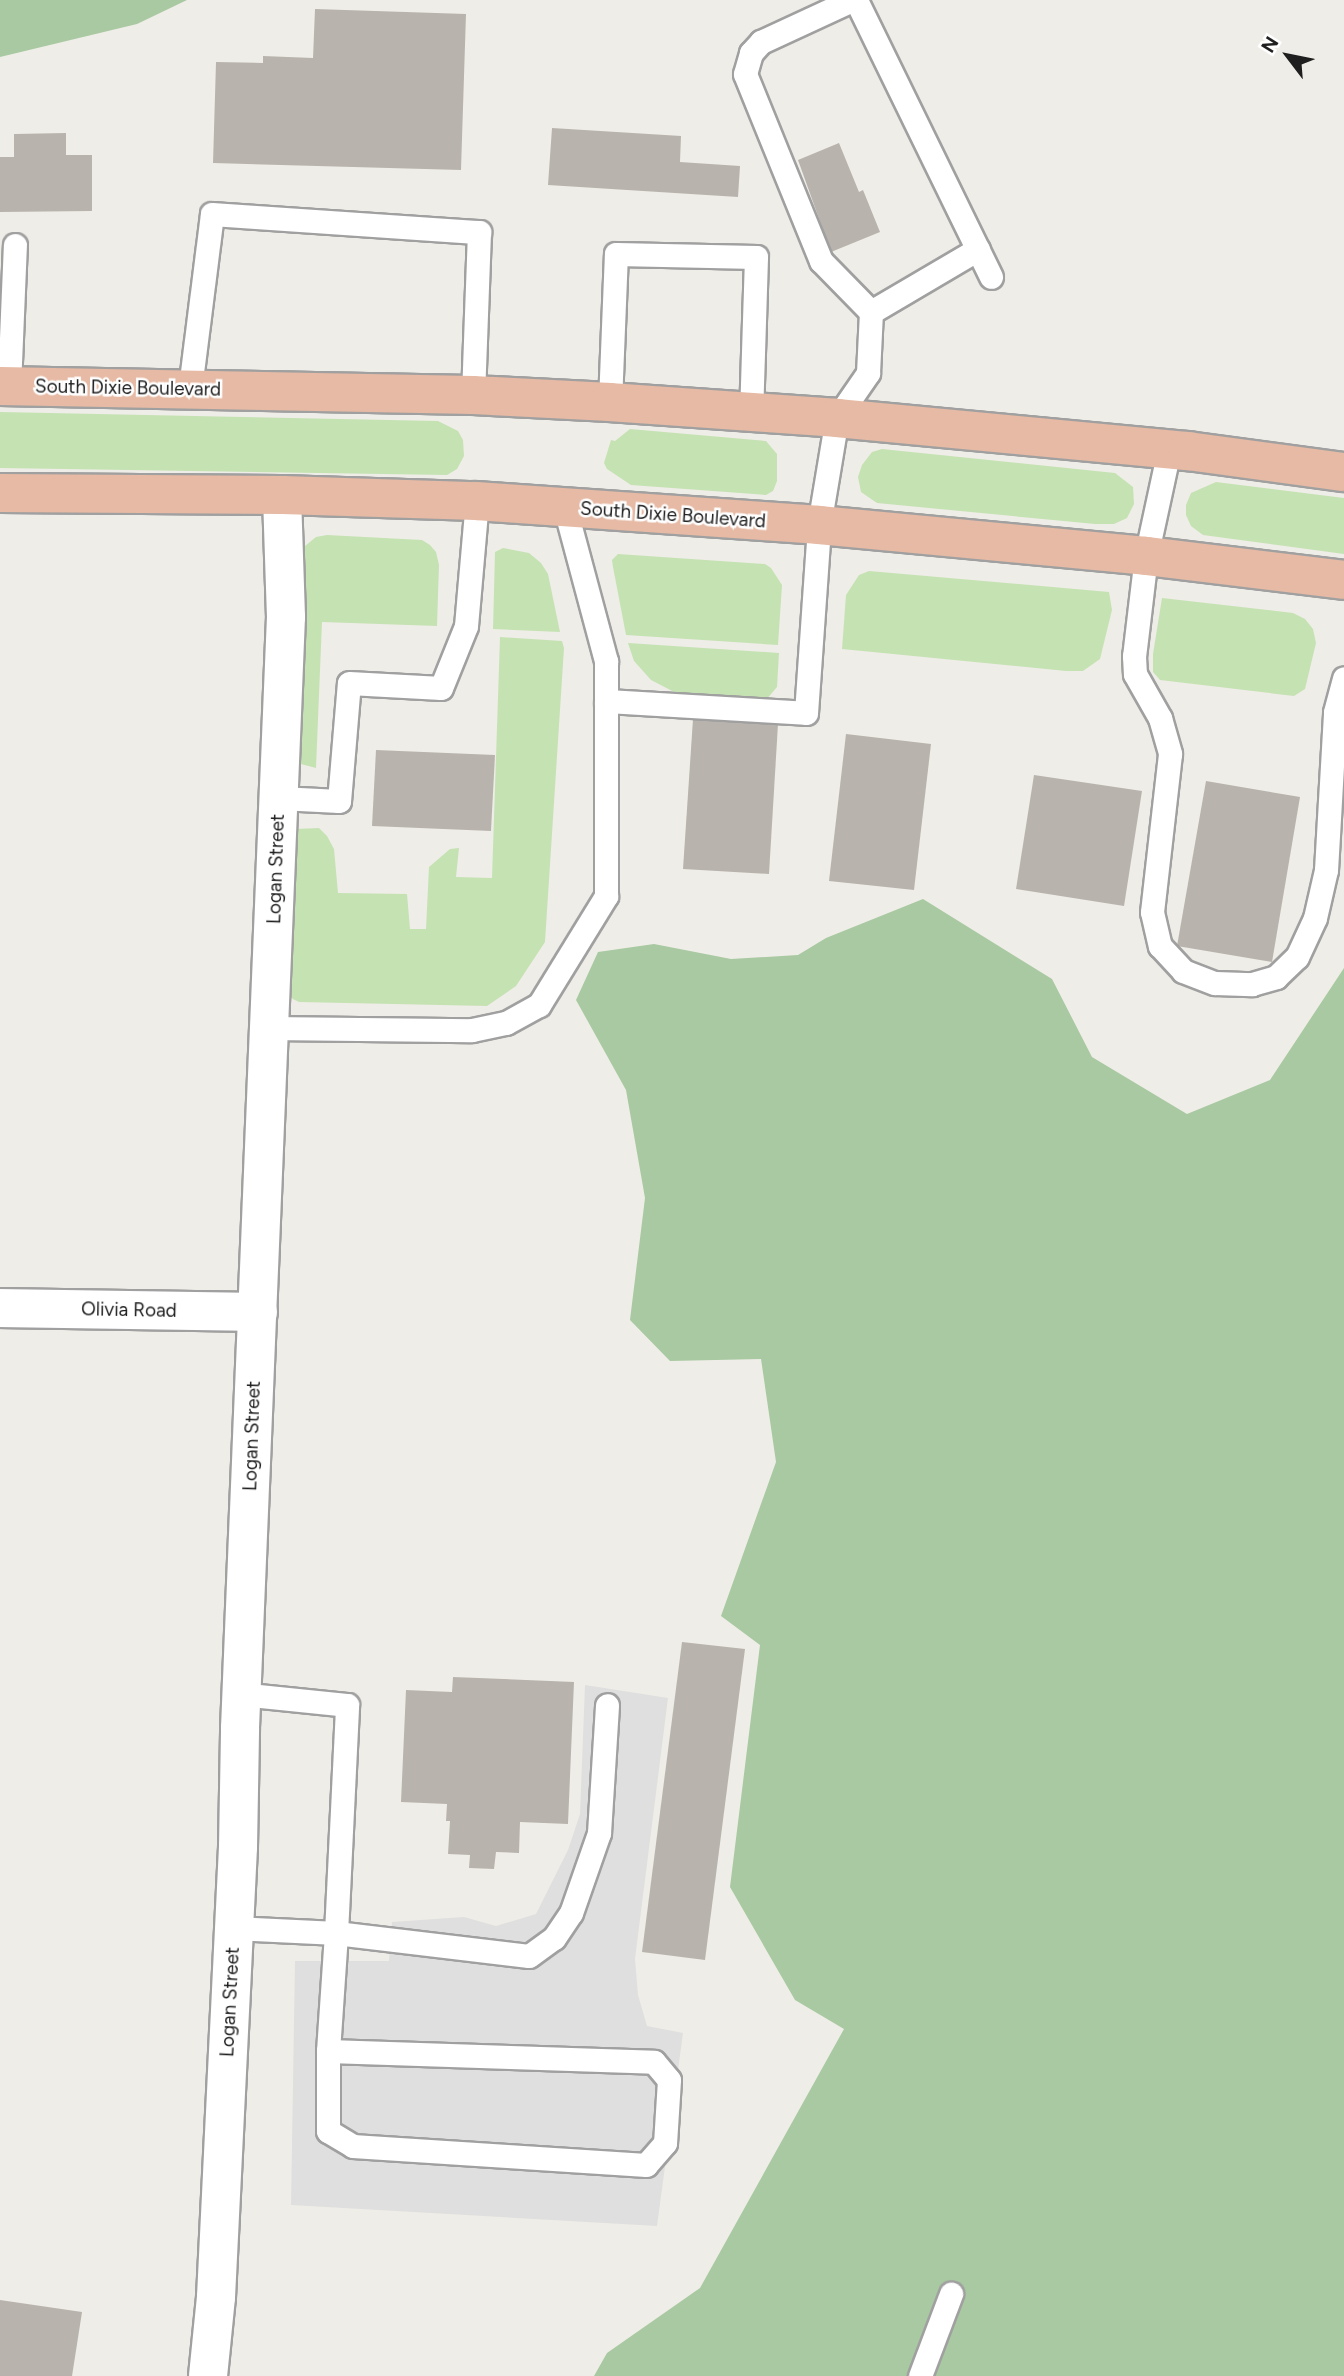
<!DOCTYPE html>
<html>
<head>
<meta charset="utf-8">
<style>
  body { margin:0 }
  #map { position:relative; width:1344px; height:2376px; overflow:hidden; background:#efede7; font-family:Figtree,sans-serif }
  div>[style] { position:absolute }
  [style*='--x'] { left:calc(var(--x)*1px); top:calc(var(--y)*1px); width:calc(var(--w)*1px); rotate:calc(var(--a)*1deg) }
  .grass>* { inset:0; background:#c5e2b3 }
  .forest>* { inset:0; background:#a8c9a1 }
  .parking>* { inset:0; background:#dfdfdf }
  .building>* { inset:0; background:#b8b3ad }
  .roads { filter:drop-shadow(2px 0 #a0a0a0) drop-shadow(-2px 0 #a0a0a0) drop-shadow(0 2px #a0a0a0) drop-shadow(0 -2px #a0a0a0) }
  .service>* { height:23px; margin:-11.5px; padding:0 11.5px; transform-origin:11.5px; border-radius:11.5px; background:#fff }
  .minor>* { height:38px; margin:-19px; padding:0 19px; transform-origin:19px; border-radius:19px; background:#fff }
  .trunk>* { height:38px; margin:-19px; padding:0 19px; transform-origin:19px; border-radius:19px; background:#e6baa4 }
  span { translate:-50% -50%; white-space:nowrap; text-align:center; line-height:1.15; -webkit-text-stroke:5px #fff; paint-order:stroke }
  .street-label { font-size:19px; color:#1f1f1f }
  .north { position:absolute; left:1253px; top:21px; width:70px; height:70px; -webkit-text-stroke:5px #fff; paint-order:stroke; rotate:302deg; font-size:19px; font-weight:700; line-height:28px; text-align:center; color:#1f1f1f }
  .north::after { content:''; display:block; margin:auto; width:24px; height:32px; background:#1f1f1f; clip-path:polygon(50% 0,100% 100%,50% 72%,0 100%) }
</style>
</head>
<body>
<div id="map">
  <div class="grass">
    <i style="clip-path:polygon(0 412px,438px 421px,458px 431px,463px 440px,464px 456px,457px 469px,447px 475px,0 468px)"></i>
    <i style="clip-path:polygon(630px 429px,766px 441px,777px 454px,777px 481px,773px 491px,766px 495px,631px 485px,607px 469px,604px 463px,611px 440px,615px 441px)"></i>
    <i style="clip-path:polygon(882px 449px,1115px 473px,1133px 487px,1134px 504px,1127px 518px,1114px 524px,1095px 524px,877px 503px,861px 492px,858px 477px,862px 465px,872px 452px)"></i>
    <i style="clip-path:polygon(1216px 482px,1344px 498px,1344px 554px,1203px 535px,1191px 526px,1186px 515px,1186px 505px,1191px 493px)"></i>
    <i style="clip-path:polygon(327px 535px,422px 540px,430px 545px,436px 552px,439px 565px,437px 626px,322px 622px,316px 768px,297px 763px,301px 557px,305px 546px,316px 537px)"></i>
    <i style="clip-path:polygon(503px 548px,529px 553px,541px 563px,548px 574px,560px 632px,493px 629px,495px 552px)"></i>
    <i style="clip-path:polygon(618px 554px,765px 564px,771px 568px,782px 585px,778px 645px,626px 635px,613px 567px,612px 560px)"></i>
    <i style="clip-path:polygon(869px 571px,1109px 592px,1112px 610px,1100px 659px,1083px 671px,1066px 671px,842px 649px,846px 595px,859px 575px)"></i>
    <i style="clip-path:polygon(1162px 598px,1293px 613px,1305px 619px,1313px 629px,1316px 643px,1305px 689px,1294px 696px,1160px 680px,1153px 672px,1153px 654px)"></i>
    <i style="clip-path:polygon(500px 637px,562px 641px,564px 648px,545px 942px,516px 986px,487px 1006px,299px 1002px,293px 999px,285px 992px,295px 829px,319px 828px,327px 836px,334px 849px,338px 893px,407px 894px,410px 929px,426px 929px,429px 867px,450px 849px,459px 848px,456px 877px,492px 878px)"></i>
    <i style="clip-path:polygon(628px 643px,779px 653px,777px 687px,766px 700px,680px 695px,651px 680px,634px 661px)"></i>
  </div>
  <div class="forest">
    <i style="clip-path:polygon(0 0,187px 0,137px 24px,0 57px)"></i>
    <i style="clip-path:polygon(923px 899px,1052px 979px,1092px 1057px,1187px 1114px,1270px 1080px,1344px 968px,1344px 2376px,594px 2376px,607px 2353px,700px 2288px,844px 2029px,795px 2000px,730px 1887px,760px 1645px,721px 1616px,776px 1462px,761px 1359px,670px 1361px,630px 1320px,645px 1198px,626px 1090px,576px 1000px,598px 952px,654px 944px,731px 959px,798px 955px,826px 938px)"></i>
  </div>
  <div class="parking">
    <i style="clip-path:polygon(585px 1685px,668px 1698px,635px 1959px,638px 1995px,647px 2026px,683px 2033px,657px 2226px,291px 2205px,295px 1961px,389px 1961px,392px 1922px,464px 1917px,496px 1926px,536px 1914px,568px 1850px,580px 1814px)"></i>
  </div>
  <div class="building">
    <i style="clip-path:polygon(315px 9px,466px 14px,461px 170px,213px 163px,216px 62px,263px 63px,263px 56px,313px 58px)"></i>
    <i style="clip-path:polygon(552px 128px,681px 136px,680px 162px,740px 166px,738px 197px,548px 185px)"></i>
    <i style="clip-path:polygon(66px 133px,66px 155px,92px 155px,92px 211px,0 212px,0 157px,14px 157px,14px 134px)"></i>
    <i style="clip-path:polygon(839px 143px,859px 192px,863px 190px,880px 232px,831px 252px,798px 160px)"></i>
    <i style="clip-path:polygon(693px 719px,778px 724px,769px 874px,683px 869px)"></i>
    <i style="clip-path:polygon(846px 734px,931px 744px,914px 890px,829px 881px)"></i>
    <i style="clip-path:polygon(376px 750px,495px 755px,491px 831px,372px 826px)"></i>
    <i style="clip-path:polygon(1034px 775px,1142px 791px,1124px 906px,1016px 889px)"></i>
    <i style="clip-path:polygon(1206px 781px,1300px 797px,1272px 962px,1177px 946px)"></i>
    <i style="clip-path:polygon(682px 1642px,745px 1649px,705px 1960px,642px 1952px)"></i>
    <i style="clip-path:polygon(453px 1677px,574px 1682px,568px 1824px,520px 1822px,519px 1853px,496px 1852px,494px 1869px,469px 1868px,470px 1855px,448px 1854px,450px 1821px,446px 1821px,447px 1804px,401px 1802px,406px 1690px,452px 1692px)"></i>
    <i style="clip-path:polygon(0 2300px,82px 2312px,72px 2376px,0 2376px)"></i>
  </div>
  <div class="roads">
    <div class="service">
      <i style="--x:856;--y:0;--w:308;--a:64"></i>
      <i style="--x:871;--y:312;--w:124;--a:-30.5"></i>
      <i style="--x:9;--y:386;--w:141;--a:-87.6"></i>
      <i style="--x:190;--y:388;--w:175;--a:-82.8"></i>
      <i style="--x:212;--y:214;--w:268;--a:3.9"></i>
      <i style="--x:479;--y:232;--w:163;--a:92.1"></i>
      <i style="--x:610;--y:402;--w:148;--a:-87.7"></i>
      <i style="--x:616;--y:254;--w:140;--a:1.2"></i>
      <i style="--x:756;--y:257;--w:155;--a:91.8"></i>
      <i style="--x:1169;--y:450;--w:108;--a:102.2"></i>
      <i style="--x:1146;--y:556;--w:101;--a:96.8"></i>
      <i style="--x:1134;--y:656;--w:18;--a:87"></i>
      <i style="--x:1135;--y:674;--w:51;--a:60.4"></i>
      <i style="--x:1160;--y:718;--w:37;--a:74"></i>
      <i style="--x:1170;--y:754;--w:159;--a:96.5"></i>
      <i style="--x:1152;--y:912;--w:35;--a:77"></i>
      <i style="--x:1160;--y:946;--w:34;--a:47"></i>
      <i style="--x:1183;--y:971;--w:34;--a:21"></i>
      <i style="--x:1215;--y:983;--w:37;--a:2"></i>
      <i style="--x:1252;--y:984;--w:25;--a:-16"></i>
      <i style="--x:1276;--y:977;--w:29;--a:-44"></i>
      <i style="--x:1297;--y:957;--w:43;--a:-65.2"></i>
      <i style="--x:1315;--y:918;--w:49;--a:-77.1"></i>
      <i style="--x:1326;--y:870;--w:158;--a:-86.7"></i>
      <i style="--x:1335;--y:712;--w:35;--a:-75"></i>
      <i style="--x:606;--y:701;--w:200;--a:3.4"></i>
      <i style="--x:806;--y:713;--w:188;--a:-86"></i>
      <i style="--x:819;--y:525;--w:109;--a:-80.5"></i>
      <i style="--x:837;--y:418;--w:55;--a:-55.4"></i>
      <i style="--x:868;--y:373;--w:61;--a:-87.2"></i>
      <i style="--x:871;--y:312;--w:71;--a:-134.4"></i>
      <i style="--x:821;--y:261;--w:202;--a:-112.1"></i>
      <i style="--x:745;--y:74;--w:22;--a:-74"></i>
      <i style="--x:751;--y:53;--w:15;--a:-48"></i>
      <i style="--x:761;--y:42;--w:100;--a:-24.8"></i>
      <i style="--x:279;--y:798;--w:60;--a:2.9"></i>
      <i style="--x:339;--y:801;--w:118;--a:-85.2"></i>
      <i style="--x:349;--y:683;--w:92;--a:3.1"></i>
      <i style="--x:441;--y:688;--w:67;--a:-68"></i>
      <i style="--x:466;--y:626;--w:125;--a:-85"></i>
      <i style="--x:269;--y:1028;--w:203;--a:0.6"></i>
      <i style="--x:472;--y:1030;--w:35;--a:-12"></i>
      <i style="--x:506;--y:1023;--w:38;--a:-29"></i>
      <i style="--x:539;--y:1005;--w:128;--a:-58.4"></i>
      <i style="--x:606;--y:896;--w:235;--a:-90"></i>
      <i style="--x:606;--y:661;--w:158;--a:-105"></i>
      <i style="--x:234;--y:1928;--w:102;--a:2.8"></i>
      <i style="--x:336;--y:1933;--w:228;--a:-87.2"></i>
      <i style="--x:347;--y:1705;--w:107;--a:-174.1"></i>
      <i style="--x:328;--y:2051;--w:326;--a:1.9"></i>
      <i style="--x:654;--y:2062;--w:23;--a:50"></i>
      <i style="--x:669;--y:2080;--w:63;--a:93.6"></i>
      <i style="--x:665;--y:2143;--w:29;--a:131"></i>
      <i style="--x:646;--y:2165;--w:294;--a:-176.3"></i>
      <i style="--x:353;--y:2146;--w:29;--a:-149"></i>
      <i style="--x:328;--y:2131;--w:80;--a:-90"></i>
      <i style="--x:328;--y:2051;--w:118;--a:-86.1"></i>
      <i style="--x:336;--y:1933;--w:194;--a:6.8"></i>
      <i style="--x:529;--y:1956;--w:31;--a:-36"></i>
      <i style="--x:554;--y:1938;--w:30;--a:-56"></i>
      <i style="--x:571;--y:1913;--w:85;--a:-70.7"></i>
      <i style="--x:599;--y:1833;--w:128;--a:-86.4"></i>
      <i style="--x:920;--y:2376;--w:88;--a:-69.3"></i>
    </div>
    <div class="minor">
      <i style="--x:0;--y:1308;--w:258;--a:0.9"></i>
      <i style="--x:208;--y:2376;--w:79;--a:-84.2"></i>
      <i style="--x:216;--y:2297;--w:451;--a:-87.2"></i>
      <i style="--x:238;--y:1847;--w:119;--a:-89"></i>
      <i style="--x:240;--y:1728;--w:1112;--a:-87.63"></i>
      <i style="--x:286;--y:617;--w:122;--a:-91.9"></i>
    </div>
    <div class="trunk">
      <i style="--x:0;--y:386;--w:473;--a:1.1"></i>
      <i style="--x:473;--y:395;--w:137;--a:2.9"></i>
      <i style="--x:610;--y:402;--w:228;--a:4"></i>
      <i style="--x:837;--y:418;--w:353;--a:5.4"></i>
      <i style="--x:1188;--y:451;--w:157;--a:7.7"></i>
      <i style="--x:0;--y:493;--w:282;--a:0.4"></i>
      <i style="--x:282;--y:495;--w:195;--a:1.8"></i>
      <i style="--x:477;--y:501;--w:343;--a:4"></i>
      <i style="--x:819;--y:525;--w:328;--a:5.4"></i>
      <i style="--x:1146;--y:556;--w:199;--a:6.9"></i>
    </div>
  </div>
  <div class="street-label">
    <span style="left:128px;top:388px;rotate:1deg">South Dixie Boulevard</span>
    <span style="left:673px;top:515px;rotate:4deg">South Dixie Boulevard</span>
    <span style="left:276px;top:869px;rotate:-88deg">Logan Street</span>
    <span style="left:129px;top:1310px;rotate:1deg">Olivia Road</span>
    <span style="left:252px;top:1436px;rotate:-88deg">Logan Street</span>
    <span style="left:230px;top:2002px;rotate:-87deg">Logan Street</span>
  </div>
  <div class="north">N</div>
</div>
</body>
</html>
